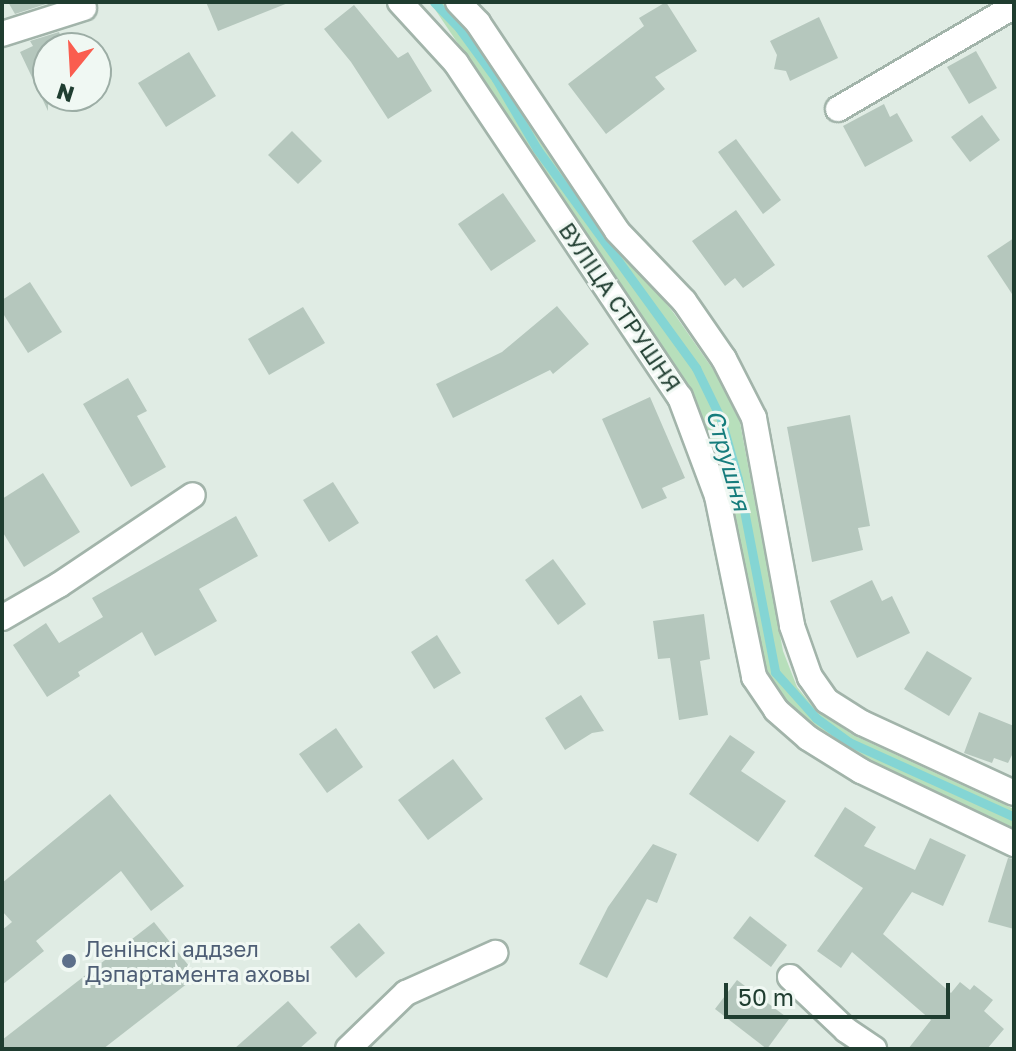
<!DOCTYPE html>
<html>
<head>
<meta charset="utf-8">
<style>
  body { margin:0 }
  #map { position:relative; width:1016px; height:1051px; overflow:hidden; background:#e0ece4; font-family:"Golos Text",sans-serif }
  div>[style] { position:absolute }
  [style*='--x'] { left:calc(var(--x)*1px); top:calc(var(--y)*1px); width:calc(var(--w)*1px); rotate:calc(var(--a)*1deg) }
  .green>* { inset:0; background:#b7dfbb }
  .stream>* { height:9px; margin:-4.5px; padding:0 4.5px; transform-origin:4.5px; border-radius:4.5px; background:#84d5d4 }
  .building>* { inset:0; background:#b5c7bd }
  .roads { filter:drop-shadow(2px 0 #a2b4aa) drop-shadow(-2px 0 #a2b4aa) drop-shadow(0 2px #a2b4aa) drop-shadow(0 -2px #a2b4aa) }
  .minor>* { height:24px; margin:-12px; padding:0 12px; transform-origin:12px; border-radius:12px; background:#fff }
  .dots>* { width:22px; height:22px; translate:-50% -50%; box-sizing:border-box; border:4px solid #f0f8f3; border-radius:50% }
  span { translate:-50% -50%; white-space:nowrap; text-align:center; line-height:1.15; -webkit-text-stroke:6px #f0f8f3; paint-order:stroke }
  .street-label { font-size:22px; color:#1f3d30 }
  .service-label { font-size:22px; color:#4e5e75 }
  .left { translate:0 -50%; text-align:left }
  .water-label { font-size:24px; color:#167c7c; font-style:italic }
  .frame { position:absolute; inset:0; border:4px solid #1f3d30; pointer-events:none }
  .north { position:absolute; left:32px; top:32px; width:80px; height:80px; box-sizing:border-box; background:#f0f8f3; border:2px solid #9cada5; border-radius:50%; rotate:198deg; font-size:22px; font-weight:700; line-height:32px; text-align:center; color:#1f3d30 }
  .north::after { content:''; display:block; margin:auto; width:28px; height:36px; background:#fa5d4f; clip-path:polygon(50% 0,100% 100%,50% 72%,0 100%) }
  .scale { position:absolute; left:724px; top:983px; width:226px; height:36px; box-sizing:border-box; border:4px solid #1f3d30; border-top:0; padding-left:10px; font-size:24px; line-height:28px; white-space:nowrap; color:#1f3d30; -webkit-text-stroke:6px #f0f8f3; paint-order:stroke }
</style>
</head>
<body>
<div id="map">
  <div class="green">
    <i style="clip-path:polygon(430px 2px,442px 2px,478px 45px,546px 151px,603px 227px,673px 312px,717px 375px,739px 417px,783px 651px,797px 687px,815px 709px,853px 735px,1014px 809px,1014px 832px,881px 770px,827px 739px,782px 703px,770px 683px,717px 458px,679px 372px)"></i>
  </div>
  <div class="stream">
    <i style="--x:434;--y:2;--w:36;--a:46"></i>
    <i style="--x:459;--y:28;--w:63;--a:54"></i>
    <i style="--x:496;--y:79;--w:81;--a:59.6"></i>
    <i style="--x:537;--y:149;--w:271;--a:54"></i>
    <i style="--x:696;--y:368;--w:57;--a:63.9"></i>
    <i style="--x:721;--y:419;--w:62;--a:74.2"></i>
    <i style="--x:738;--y:479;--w:197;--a:79.1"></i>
    <i style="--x:775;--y:672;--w:62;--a:48.3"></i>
    <i style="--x:816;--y:718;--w:41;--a:36"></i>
    <i style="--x:849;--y:742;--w:181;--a:24.4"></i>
  </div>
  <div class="building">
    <i style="clip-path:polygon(8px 2px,45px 2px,46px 4px,15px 14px)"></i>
    <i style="clip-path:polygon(206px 2px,288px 2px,288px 3px,218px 31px)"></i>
    <i style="clip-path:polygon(666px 2px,697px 51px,655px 77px,665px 89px,606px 134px,568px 84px,644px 26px,639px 18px)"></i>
    <i style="clip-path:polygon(354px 5px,398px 58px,408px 52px,432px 91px,388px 119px,351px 62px,324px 29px)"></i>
    <i style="clip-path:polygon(819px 17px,838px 58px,790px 81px,786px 71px,774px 69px,777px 55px,770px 41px)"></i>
    <i style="clip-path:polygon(59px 32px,66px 48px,48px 48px,48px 111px,20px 52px,33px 46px,30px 41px)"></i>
    <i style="clip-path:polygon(976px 51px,997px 88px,969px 104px,947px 67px)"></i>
    <i style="clip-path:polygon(189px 52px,216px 96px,166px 127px,138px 83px)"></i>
    <i style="clip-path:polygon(884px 104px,890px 117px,897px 113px,913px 141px,865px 167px,843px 126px)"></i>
    <i style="clip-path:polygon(982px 115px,1000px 140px,970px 162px,951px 137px)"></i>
    <i style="clip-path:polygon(292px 131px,322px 161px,298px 184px,268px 155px)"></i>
    <i style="clip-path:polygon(736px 139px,781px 200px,763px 214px,718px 152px)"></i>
    <i style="clip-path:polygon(503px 193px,536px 241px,491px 271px,458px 224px)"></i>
    <i style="clip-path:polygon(736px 210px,775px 265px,743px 288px,735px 278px,725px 286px,692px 241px)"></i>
    <i style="clip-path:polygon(1014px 238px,1014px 297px,987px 256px)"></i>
    <i style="clip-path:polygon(30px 282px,62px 332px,28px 353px,2px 312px,2px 300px)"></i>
    <i style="clip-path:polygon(557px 306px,589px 344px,553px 374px,550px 370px,453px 418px,436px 384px,502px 352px)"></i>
    <i style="clip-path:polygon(303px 307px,325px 343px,269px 375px,248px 339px)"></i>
    <i style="clip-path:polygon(128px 378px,147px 411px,137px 416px,166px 467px,131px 487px,83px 404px)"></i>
    <i style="clip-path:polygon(650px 397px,685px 478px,662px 488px,667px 498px,642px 509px,602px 419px)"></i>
    <i style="clip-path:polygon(850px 415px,870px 526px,858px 528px,863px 550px,812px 562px,787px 427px)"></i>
    <i style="clip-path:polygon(43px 473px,80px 532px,24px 567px,2px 531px,2px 499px)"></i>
    <i style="clip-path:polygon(333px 482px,359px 523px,329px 542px,303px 500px)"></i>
    <i style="clip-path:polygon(236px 516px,258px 556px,199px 589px,217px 621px,155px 656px,142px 632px,78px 672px,80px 676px,47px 697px,13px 645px,46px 623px,59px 643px,103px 617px,92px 598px)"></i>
    <i style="clip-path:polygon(553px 559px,586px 604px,558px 625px,525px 580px)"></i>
    <i style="clip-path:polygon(872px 580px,882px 601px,892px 596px,910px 633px,857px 658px,830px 601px)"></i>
    <i style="clip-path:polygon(704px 614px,710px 659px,700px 661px,708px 715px,679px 720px,670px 658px,658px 659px,653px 621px)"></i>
    <i style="clip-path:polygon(437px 635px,461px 673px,434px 689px,411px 652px)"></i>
    <i style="clip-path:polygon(927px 651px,972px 678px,949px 716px,904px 689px)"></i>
    <i style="clip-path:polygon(581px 695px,604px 731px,592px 733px,565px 750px,545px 718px)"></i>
    <i style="clip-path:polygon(979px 712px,1014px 726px,1014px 751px,1008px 763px,994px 758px,992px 763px,964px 753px)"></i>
    <i style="clip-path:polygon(336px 728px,363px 767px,327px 793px,299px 754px)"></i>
    <i style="clip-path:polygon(730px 735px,755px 752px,741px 771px,786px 801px,758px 842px,689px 794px)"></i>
    <i style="clip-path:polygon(453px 759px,483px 799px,428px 840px,398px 800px)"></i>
    <i style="clip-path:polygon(110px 794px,184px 886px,151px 911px,121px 871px,36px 941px,44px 951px,2px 985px,2px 930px,12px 922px,2px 911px,2px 883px)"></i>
    <i style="clip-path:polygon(845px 807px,876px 827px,864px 846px,915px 870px,930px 838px,966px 855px,943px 906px,912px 892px,883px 934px,951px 993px,960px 982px,970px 990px,974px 985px,993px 1000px,984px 1011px,1004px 1029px,987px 1049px,908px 1049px,931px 1020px,852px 952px,841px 968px,817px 951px,863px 888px,814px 856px)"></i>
    <i style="clip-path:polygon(653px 844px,677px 854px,657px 903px,647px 899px,607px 978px,579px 964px,608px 907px)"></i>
    <i style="clip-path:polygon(1008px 858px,1014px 859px,1014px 929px,988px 922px)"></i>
    <i style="clip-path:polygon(750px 916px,787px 945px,771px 967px,733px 938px)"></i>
    <i style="clip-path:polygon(154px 922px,197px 976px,103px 1049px,2px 1049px,2px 1040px)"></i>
    <i style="clip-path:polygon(359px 923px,385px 953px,356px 978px,330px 947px)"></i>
    <i style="clip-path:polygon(737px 980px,789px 1019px,767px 1049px,715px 1009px)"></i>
    <i style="clip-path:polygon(288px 1001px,317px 1033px,299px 1049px,234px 1049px)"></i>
  </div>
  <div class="roads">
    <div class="minor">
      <i style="--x:400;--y:2;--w:83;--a:47.4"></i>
      <i style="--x:456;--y:63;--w:402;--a:56.2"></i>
      <i style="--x:680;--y:397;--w:106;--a:69.5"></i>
      <i style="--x:717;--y:496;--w:185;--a:78.4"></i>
      <i style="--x:754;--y:677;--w:40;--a:56"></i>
      <i style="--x:776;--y:710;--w:43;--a:41.2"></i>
      <i style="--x:808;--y:738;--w:62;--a:31.9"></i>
      <i style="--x:861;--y:771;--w:170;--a:25.5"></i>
      <i style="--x:458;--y:2;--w:29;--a:46"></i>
      <i style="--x:478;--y:23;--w:250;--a:56.2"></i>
      <i style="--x:617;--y:231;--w:97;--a:46.3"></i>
      <i style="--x:684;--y:301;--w:70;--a:55.4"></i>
      <i style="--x:724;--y:359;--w:66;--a:63"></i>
      <i style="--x:754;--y:418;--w:211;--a:79.6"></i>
      <i style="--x:792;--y:626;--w:54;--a:70.6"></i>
      <i style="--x:810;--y:677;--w:29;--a:55"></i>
      <i style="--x:827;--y:701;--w:41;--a:32.2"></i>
      <i style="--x:862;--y:723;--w:167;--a:24.7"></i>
      <i style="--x:2;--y:34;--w:86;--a:-17.6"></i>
      <i style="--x:838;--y:109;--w:204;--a:-30.3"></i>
      <i style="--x:2;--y:618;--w:66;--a:-30.1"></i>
      <i style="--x:59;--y:585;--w:161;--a:-33.9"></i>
      <i style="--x:790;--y:977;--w:77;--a:43.4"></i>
      <i style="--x:846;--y:1030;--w:34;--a:34"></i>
      <i style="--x:348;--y:1049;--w:81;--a:-44"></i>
      <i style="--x:406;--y:993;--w:98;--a:-24.2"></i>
    </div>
  </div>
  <div class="dots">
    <i style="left:69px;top:961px;background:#5c6f8a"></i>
  </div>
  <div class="street-label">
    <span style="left:620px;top:307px;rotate:56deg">ВУЛІЦА СТРУШНЯ</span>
  </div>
  <div class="service-label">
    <span class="left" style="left:85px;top:961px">Ленінскі аддзел<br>Дэпартамента аховы</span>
  </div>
  <div class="water-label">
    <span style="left:729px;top:460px;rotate:74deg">Струшня</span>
  </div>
  <div class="frame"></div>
  <div class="north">N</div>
  <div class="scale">50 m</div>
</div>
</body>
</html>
